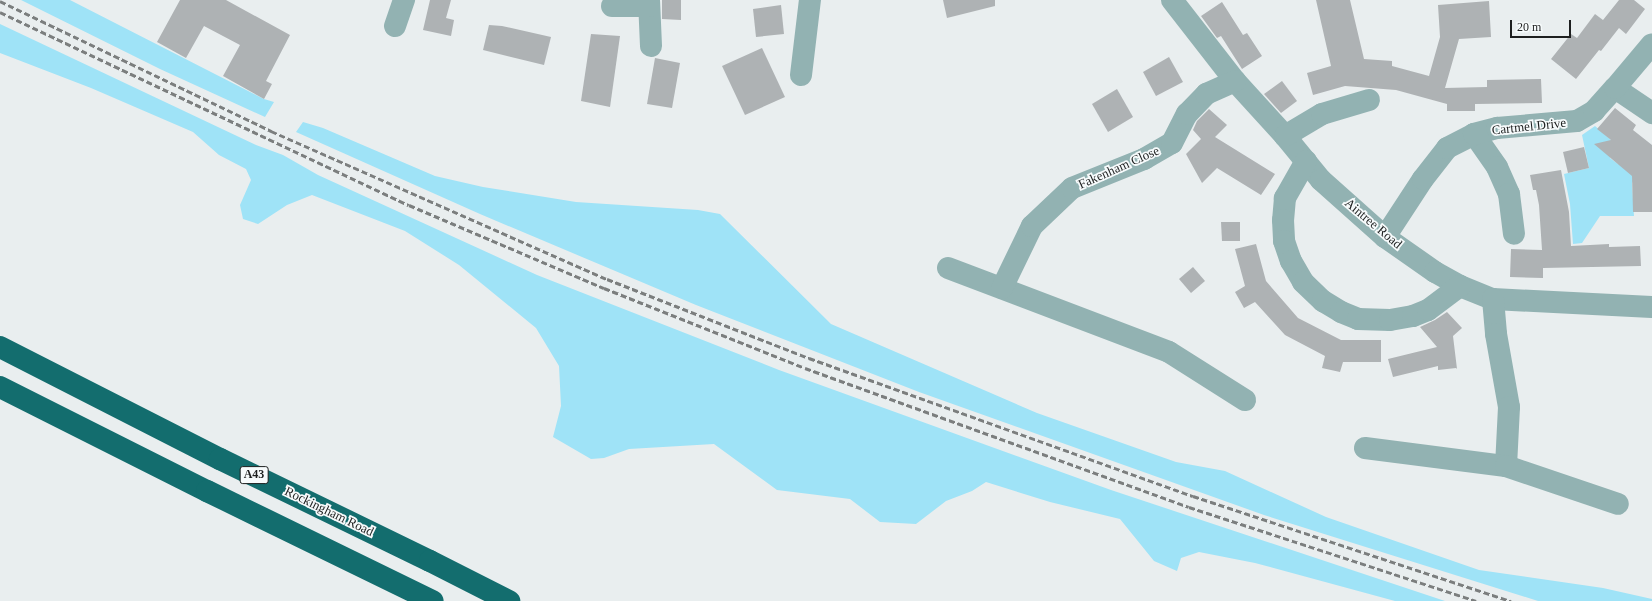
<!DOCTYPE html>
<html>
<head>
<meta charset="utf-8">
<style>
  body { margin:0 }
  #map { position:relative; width:1652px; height:601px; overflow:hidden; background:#e9eeef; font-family:"Times New Roman",serif }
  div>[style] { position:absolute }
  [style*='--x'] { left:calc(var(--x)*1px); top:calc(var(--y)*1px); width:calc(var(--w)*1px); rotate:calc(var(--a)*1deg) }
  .green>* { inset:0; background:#9fe3f7 }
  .building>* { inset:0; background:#aeb2b4 }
  .minor>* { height:22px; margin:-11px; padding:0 11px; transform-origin:11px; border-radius:11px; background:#92b2b2 }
  .highway>* { height:22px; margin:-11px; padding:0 11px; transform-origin:11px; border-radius:11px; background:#136d6e }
  .rail>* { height:3px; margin-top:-1.5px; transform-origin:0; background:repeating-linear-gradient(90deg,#7b7e7e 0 6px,transparent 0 9px) }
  span { translate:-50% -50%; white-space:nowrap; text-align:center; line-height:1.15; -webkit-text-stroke:3.5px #f7fbfc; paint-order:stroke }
  .shield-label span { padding:1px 3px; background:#f7fbfc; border:1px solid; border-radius:3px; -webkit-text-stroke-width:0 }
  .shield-label { font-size:12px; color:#1d1f1f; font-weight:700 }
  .street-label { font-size:13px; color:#1d1f1f }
  .scale { position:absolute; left:1510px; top:20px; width:61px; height:18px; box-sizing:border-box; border:2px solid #1d1f1f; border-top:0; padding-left:5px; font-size:12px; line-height:14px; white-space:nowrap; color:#1d1f1f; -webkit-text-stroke:3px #f7fbfc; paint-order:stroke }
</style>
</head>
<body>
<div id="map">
  <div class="green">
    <i style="clip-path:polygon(21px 0,70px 0,264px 99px,274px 102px,265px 117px,160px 69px)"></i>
    <i style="clip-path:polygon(0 24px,256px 145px,283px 155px,318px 175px,537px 275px,779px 370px,1111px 490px,1445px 601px,1395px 601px,1255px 563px,1199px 552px,1181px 558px,1177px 571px,1154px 561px,1120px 519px,1050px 502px,986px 482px,972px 491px,946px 501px,916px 524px,880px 522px,850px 499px,777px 490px,714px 444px,629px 449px,604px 458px,591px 459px,553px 437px,561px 406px,559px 366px,536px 328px,459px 265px,405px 231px,312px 195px,287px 205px,258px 224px,243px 219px,240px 205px,251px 180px,246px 169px,219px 155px,193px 132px,91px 88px,0 53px)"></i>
    <i style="clip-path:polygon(303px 122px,323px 128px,435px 176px,483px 187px,576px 202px,698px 210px,720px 214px,831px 324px,1037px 413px,1176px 462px,1225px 471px,1326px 517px,1479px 570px,1603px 588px,1652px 599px,1652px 601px,1538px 601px,1264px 515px,919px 392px,696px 305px,480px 214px,296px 132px)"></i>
    <i style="clip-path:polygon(1595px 126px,1611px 140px,1610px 158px,1618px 164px,1625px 156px,1634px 180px,1632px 183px,1634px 216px,1600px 216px,1582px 243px,1573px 244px,1570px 204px,1564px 174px,1589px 168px,1582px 135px)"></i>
  </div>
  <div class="building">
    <i style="clip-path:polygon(180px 0,226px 0,290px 35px,266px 81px,272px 84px,264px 99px,223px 76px,240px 45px,204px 26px,186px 58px,157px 42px)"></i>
    <i style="clip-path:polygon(430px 0,451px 0,446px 18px,454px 20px,451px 36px,423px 30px)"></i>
    <i style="clip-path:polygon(662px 0,681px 0,681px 20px,662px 19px)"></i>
    <i style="clip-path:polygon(943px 0,995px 0,995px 6px,947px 18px)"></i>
    <i style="clip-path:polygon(1316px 0,1350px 0,1364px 59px,1392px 61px,1392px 66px,1429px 76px,1440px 37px,1438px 5px,1489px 1px,1491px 37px,1459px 39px,1445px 88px,1487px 87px,1487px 80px,1541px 79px,1542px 103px,1475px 104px,1475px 111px,1447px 111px,1447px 104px,1396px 90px,1345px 86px,1313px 95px,1307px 73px,1331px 66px)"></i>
    <i style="clip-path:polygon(1619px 0,1634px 0,1645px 9px,1626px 34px,1619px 28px,1601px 51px,1599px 50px,1576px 79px,1551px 59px,1571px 34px,1577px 38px,1595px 14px,1603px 20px)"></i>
    <i style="clip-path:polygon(1222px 2px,1243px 35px,1247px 33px,1262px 56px,1242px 69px,1221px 36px,1217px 38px,1201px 16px)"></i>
    <i style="clip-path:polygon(781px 5px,784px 34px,756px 37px,753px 9px)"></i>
    <i style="clip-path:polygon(489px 25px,502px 26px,551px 37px,544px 65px,483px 50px)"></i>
    <i style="clip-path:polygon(591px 34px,620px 36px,610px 107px,581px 101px)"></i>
    <i style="clip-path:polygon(762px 48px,785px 97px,745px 115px,722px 66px)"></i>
    <i style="clip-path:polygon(1169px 57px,1183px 82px,1156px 96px,1143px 72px)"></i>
    <i style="clip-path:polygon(655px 58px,680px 63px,672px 108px,647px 104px)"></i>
    <i style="clip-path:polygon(1282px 81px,1297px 101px,1281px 113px,1264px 94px)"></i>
    <i style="clip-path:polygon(1117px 89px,1133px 117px,1108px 132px,1092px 104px)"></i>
    <i style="clip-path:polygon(1615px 108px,1636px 125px,1633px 130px,1652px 145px,1652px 212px,1633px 212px,1632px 176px,1594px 144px,1611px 140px,1597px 129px)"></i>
    <i style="clip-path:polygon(1209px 109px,1227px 125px,1215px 137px,1275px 174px,1261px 195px,1217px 168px,1202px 183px,1186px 154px,1201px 139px,1193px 130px,1197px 121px)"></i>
    <i style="clip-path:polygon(1584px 147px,1589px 168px,1568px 173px,1563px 152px)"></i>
    <i style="clip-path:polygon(1561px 170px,1569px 212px,1571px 246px,1609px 244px,1609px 247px,1640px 246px,1641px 266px,1543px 268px,1543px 278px,1510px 277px,1511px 249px,1542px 250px,1539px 205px,1536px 190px,1533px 190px,1530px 175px)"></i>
    <i style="clip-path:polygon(1221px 222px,1240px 222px,1240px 241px,1222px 241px)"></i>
    <i style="clip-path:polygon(1256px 244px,1266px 281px,1298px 318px,1341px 340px,1381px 340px,1381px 362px,1343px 362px,1340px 372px,1322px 368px,1325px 356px,1285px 335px,1255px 302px,1244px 308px,1235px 292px,1245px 286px,1235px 249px)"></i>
    <i style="clip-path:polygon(1193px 267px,1205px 281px,1191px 293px,1179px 279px)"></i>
    <i style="clip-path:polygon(1447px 312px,1462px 328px,1453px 336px,1457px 369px,1456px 368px,1438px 370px,1438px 366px,1393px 377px,1388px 359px,1437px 347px,1420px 327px,1435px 320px)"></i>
  </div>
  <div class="minor">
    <i style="--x:649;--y:0;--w:46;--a:87.5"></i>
    <i style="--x:1172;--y:0;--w:103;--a:52.1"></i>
    <i style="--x:1235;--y:81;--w:74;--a:47.7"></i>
    <i style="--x:1285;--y:136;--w:57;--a:50.7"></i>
    <i style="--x:1321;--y:180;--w:86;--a:41.7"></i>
    <i style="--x:1385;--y:237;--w:61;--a:35"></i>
    <i style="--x:1435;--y:272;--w:29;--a:29"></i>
    <i style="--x:1460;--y:286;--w:35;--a:22"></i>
    <i style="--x:1493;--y:299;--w:159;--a:2.9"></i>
    <i style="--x:612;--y:6;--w:37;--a:0"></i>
    <i style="--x:395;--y:26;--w:28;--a:-71"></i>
    <i style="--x:801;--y:75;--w:76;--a:-83.2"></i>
    <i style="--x:1615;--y:88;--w:45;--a:34"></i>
    <i style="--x:1474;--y:134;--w:40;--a:55.1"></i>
    <i style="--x:1497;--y:167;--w:30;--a:66"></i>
    <i style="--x:1509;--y:194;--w:40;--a:82.9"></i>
    <i style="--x:1285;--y:136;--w:43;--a:-30.7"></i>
    <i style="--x:1322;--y:114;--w:49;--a:-16.6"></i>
    <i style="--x:1306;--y:161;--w:43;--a:119.6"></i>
    <i style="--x:1285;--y:198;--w:22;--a:95"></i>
    <i style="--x:1283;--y:220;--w:21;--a:87"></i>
    <i style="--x:1284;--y:241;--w:21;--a:71"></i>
    <i style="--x:1291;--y:261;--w:24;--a:60"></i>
    <i style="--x:1303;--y:282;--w:28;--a:44"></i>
    <i style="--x:1323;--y:301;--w:21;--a:31"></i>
    <i style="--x:1341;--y:312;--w:18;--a:22"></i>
    <i style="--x:1358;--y:319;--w:32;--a:2"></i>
    <i style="--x:1390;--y:320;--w:23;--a:-10"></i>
    <i style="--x:1413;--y:316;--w:16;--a:-22"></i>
    <i style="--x:1428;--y:310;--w:40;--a:-37"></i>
    <i style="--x:1385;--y:237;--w:69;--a:-56.8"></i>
    <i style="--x:1423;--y:179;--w:39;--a:-52"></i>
    <i style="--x:1447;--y:148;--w:30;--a:-27"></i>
    <i style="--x:1474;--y:134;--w:24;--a:-15"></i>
    <i style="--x:1497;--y:128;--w:80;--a:-5"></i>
    <i style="--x:1577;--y:121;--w:20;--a:-30"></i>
    <i style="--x:1594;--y:111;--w:31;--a:-48"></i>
    <i style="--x:1615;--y:88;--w:57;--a:-49.9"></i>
    <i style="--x:948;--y:268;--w:236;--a:20.8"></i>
    <i style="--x:1169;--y:352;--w:90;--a:32.3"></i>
    <i style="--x:1002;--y:288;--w:69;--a:-64.2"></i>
    <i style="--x:1032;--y:226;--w:55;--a:-43.5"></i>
    <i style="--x:1072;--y:188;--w:78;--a:-21.9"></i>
    <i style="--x:1144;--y:159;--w:32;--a:-30"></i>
    <i style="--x:1172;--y:143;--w:33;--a:-63"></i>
    <i style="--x:1187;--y:114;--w:28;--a:-46"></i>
    <i style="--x:1206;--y:94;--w:32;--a:-24"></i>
    <i style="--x:1493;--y:299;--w:35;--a:85"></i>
    <i style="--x:1496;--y:334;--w:74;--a:79.9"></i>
    <i style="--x:1509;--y:407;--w:59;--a:92.9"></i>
    <i style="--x:1365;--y:448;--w:142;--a:7.3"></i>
    <i style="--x:1506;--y:466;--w:118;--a:18.7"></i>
  </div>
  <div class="highway">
    <i style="--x:0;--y:347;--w:247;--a:27"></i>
    <i style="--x:220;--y:459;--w:233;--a:25.9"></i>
    <i style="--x:430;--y:561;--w:89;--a:26.9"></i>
    <i style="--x:0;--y:387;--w:232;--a:26.7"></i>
    <i style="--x:207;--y:491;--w:251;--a:26"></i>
  </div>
  <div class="rail">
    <i style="--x:0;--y:1;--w:301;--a:25.6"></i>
    <i style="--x:271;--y:131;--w:367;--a:23.8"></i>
    <i style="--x:607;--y:279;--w:217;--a:21.4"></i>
    <i style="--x:809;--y:358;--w:408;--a:19.8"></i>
    <i style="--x:1193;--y:496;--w:335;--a:18.3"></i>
    <i style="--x:0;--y:12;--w:452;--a:25.3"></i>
    <i style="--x:409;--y:205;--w:212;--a:23.1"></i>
    <i style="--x:604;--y:288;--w:216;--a:21.7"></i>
    <i style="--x:805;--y:368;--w:408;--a:19.9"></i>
    <i style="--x:1189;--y:507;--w:302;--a:18.1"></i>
  </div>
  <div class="shield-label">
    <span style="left:254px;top:475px">A43</span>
  </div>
  <div class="street-label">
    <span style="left:1529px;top:127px;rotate:-6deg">Cartmel Drive</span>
    <span style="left:1119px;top:168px;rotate:-24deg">Fakenham Close</span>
    <span style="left:1373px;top:224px;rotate:40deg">Aintree Road</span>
    <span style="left:329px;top:512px;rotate:26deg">Rockingham Road</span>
  </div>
  <div class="scale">20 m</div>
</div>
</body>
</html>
